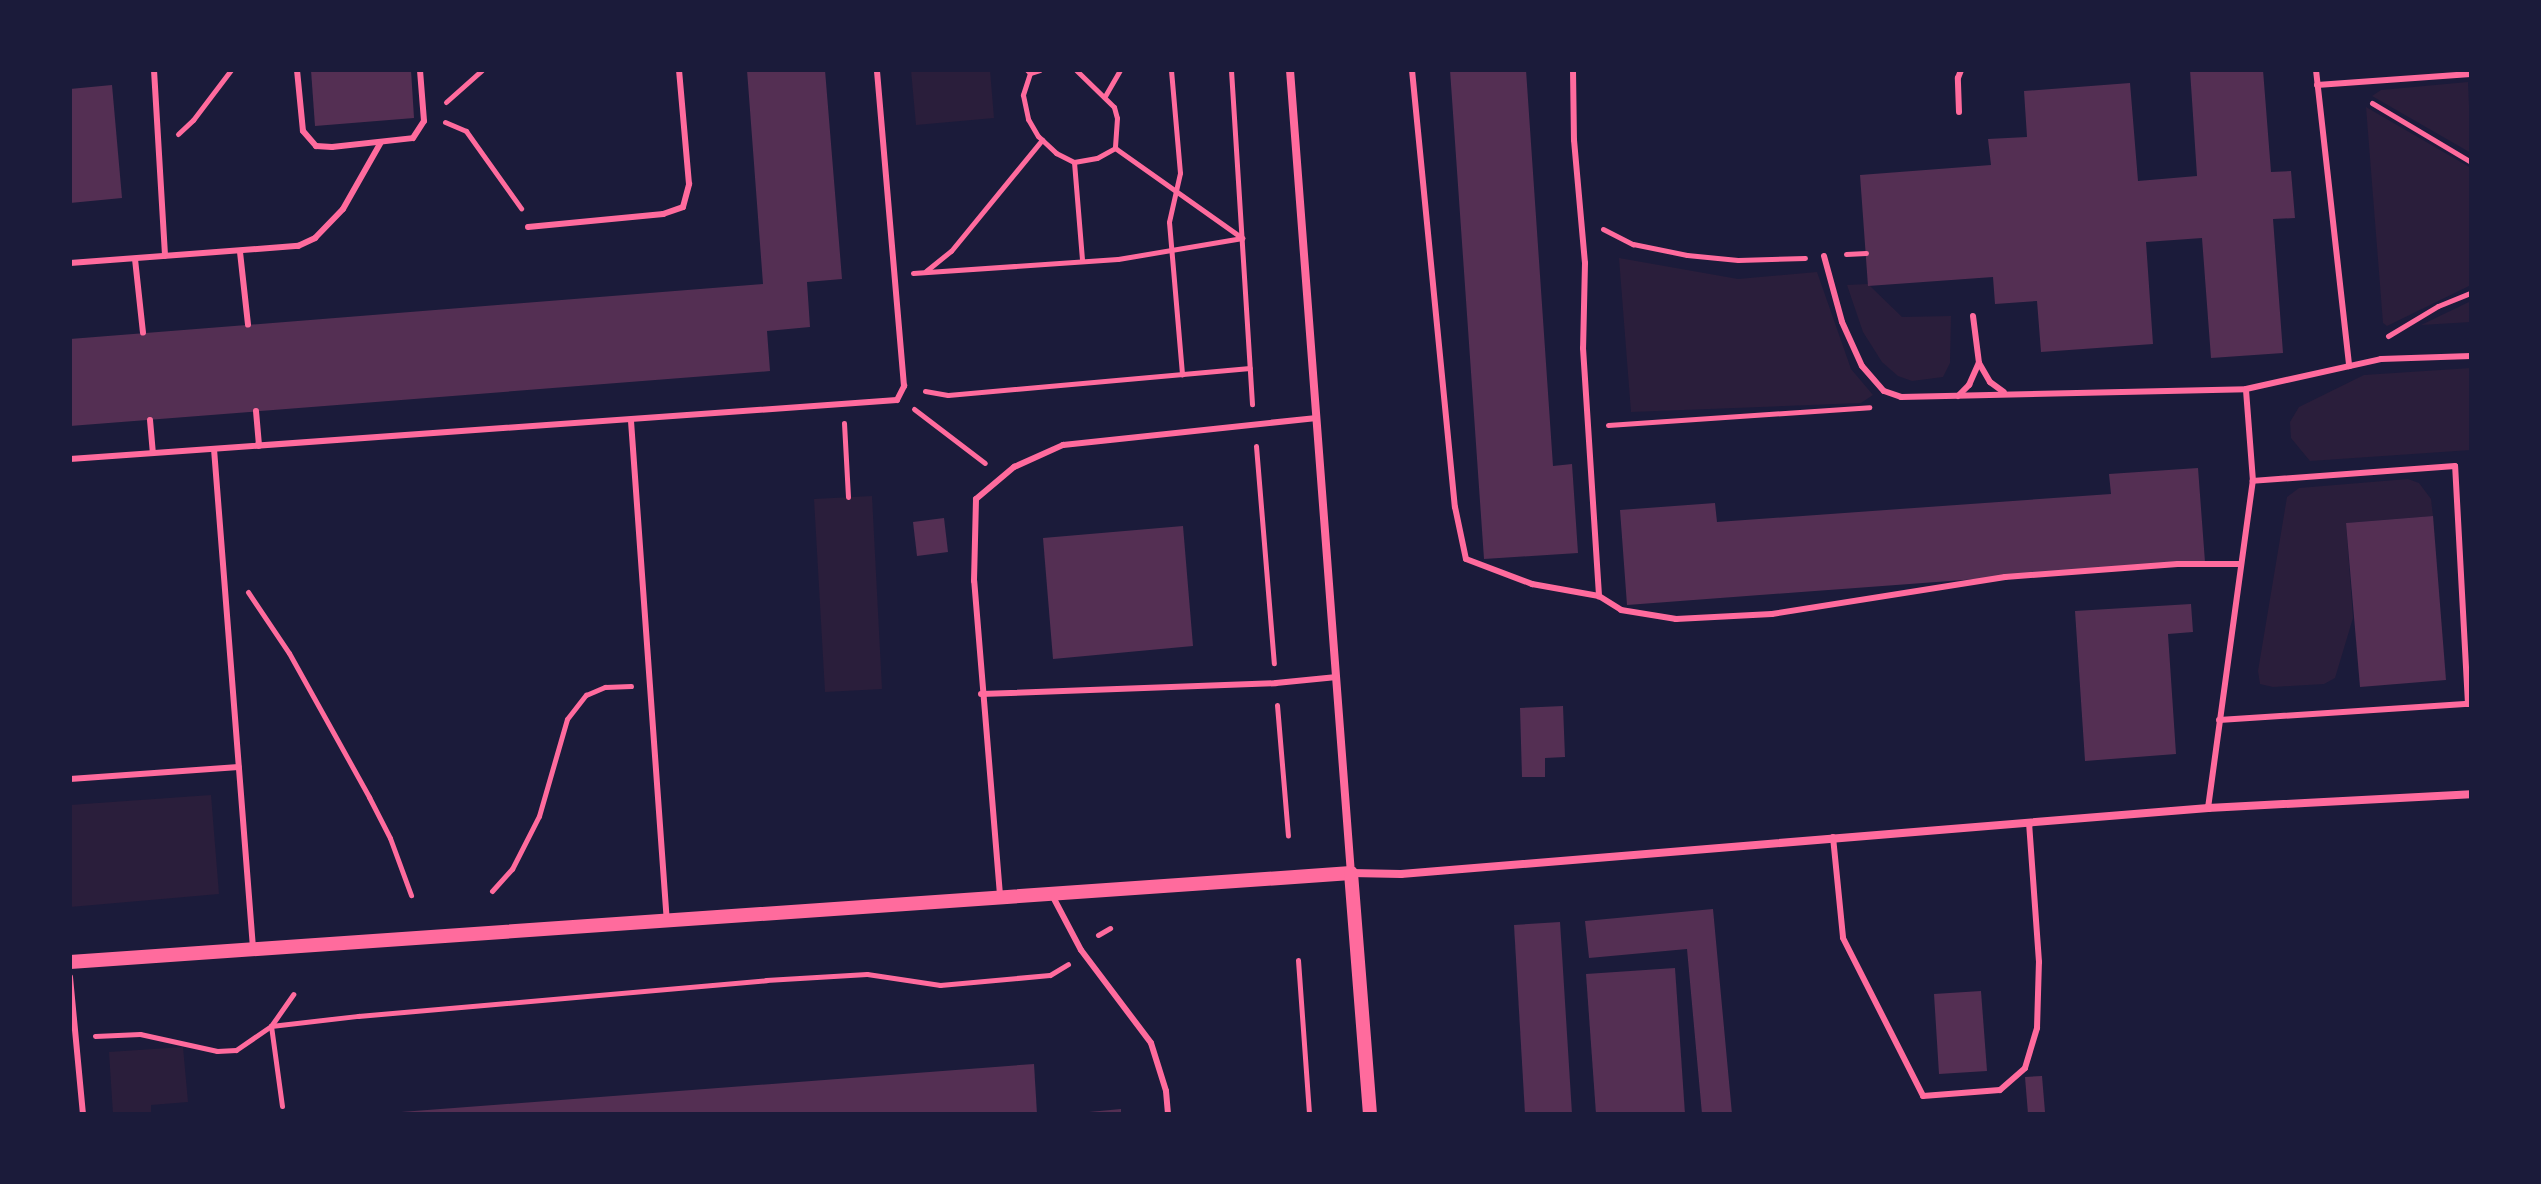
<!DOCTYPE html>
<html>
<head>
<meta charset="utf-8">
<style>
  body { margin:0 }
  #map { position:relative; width:2541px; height:1184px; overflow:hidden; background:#1b1b3a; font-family:"Fira Sans",sans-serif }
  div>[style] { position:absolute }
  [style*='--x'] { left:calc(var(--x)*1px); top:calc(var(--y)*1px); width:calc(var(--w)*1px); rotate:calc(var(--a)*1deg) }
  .green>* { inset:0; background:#2a1e3b }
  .building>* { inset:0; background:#542f53 }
  .path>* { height:5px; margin:-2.5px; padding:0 2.5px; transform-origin:2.5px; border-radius:2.5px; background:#ff6b9d }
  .service>* { height:6px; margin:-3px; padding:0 3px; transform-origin:3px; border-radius:3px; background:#ff6b9d }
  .minor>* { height:8px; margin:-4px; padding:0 4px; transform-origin:4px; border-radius:4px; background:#ff6b9d }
  .tertiary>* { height:14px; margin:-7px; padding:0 7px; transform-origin:7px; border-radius:7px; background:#ff6b9d }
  span { translate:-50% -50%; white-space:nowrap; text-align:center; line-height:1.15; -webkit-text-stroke:8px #1b1b3a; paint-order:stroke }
  .frame { position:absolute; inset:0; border:72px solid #1b1b3a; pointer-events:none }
</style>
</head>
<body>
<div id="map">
  <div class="green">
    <i style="clip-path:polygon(911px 70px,990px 70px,994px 118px,916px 125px)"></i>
    <i style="clip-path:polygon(2468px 82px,2471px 153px,2372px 96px,2381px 90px)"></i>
    <i style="clip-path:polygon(2366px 107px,2471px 168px,2471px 285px,2387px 326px,2383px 323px)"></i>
    <i style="clip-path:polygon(1619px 258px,1738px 279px,1817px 272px,1851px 369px,1873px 395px,1861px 403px,1631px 412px)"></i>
    <i style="clip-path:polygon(1868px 284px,1902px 317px,1951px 316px,1950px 363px,1943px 377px,1912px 381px,1898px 376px,1882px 362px,1863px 332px,1847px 285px)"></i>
    <i style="clip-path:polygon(2471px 301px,2471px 322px,2421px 325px)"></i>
    <i style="clip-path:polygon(2471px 368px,2471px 450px,2310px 461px,2291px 438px,2290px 422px,2299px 407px,2364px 375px)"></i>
    <i style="clip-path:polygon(2408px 479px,2419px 483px,2431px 499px,2433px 516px,2346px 523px,2353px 618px,2335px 678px,2324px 684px,2273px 687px,2260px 684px,2258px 671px,2287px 497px,2299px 488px)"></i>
    <i style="clip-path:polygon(872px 496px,882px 689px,825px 692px,814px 499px)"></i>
    <i style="clip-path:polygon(211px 795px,219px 894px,70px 907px,70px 805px)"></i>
    <i style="clip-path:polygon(183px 1047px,188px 1102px,151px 1105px,151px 1114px,113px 1114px,109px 1052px)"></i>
  </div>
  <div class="building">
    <i style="clip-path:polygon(311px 70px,411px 70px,414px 118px,315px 126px)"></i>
    <i style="clip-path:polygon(747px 70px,825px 70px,842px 279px,807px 282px,810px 327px,767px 331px,770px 371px,70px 426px,70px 339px,763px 284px)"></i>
    <i style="clip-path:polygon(1450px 70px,1526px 70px,1553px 466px,1572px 464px,1578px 553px,1484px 559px)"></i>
    <i style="clip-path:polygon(2190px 70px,2263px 70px,2271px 172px,2291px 171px,2295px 218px,2273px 219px,2283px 353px,2211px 358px,2202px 238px,2146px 242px,2153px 344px,2041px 352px,2037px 301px,1995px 304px,1993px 277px,1868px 286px,1860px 175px,1991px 165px,1988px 139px,2027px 137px,2024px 91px,2130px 83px,2138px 181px,2197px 176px)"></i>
    <i style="clip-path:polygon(112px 85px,122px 198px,70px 203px,70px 89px)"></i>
    <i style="clip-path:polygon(2198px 468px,2205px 562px,1627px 605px,1620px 510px,1715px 503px,1717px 522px,2111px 494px,2109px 474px)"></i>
    <i style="clip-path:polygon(2433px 516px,2446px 680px,2360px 687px,2346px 523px)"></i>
    <i style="clip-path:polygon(944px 518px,948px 552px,917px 556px,913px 522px)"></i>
    <i style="clip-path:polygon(1183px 526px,1193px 646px,1053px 659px,1043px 538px)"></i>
    <i style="clip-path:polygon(2191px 604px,2193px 632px,2168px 634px,2176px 754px,2085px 761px,2075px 611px)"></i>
    <i style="clip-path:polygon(1563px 706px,1565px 757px,1545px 758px,1545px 777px,1522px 777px,1520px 708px)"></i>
    <i style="clip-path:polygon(1713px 909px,1732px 1114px,1702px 1114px,1687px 949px,1589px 958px,1585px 921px)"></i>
    <i style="clip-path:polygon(1560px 922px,1572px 1114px,1525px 1114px,1514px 925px)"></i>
    <i style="clip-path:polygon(1675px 968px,1685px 1114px,1596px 1114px,1586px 974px)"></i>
    <i style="clip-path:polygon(1981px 991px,1987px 1071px,1939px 1074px,1934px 994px)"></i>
    <i style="clip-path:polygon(1034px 1064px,1037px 1114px,401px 1114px,401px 1112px)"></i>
    <i style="clip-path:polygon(2042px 1076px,2045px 1112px,2028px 1114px,2025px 1077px)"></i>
    <i style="clip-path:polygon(1121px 1109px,1121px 1114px,1089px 1114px,1089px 1112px)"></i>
  </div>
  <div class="path">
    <i style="--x:1027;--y:70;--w:4;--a:45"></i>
    <i style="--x:1030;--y:73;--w:23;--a:108"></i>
    <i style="--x:1023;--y:95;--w:25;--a:78"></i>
    <i style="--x:1028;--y:119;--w:20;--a:60"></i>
    <i style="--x:1038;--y:136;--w:25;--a:43"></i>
    <i style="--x:1056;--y:153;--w:20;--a:27"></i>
    <i style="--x:1074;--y:162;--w:23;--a:-10"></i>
    <i style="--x:1097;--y:158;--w:21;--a:-29"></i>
    <i style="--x:1115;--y:148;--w:156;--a:35.3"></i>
    <i style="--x:1076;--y:70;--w:53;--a:44.2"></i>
    <i style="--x:1114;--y:107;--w:11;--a:75"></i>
    <i style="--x:1117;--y:118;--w:30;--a:94"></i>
    <i style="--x:1171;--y:70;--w:103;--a:85"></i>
    <i style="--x:1180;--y:173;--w:50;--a:102.7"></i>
    <i style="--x:1169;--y:222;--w:153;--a:85.1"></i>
    <i style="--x:1231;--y:70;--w:335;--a:86.4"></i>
    <i style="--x:1030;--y:73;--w:10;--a:-17"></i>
    <i style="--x:1105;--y:96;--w:30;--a:-60"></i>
    <i style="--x:446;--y:102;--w:48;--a:-41.6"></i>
    <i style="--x:2372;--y:103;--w:115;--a:30.8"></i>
    <i style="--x:445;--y:122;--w:23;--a:23"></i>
    <i style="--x:466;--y:131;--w:95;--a:54.5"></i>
    <i style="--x:178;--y:134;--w:21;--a:-43"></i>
    <i style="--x:193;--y:120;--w:63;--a:-52.8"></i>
    <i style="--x:1074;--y:162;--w:98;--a:85.3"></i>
    <i style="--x:1603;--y:229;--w:34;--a:27"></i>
    <i style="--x:1633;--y:244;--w:55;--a:11.5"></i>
    <i style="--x:1687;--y:255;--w:51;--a:5.6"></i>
    <i style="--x:1738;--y:260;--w:67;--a:-1.7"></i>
    <i style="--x:1846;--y:254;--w:20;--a:-3"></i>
    <i style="--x:926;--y:271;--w:32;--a:-39"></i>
    <i style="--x:951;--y:251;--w:144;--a:-50.7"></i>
    <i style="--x:913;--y:273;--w:205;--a:-3.9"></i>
    <i style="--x:1118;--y:259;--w:126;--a:-9.6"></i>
    <i style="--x:2388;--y:336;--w:58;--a:-31"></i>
    <i style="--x:2438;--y:306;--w:35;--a:-22"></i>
    <i style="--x:925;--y:391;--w:23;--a:10"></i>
    <i style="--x:948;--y:395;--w:303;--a:-5.1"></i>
    <i style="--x:914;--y:409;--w:89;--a:37.3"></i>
    <i style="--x:844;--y:423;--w:74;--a:86.9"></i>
    <i style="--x:1608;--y:425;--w:262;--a:-3.9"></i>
    <i style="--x:1256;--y:446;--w:218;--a:85.3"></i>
    <i style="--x:248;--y:592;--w:73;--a:56.1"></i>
    <i style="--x:289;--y:653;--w:165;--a:60.9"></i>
    <i style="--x:369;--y:797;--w:46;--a:62.9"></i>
    <i style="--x:390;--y:838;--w:61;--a:69.8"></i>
    <i style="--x:1277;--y:705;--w:131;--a:85.2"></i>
    <i style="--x:492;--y:891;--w:30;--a:-48"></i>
    <i style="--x:512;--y:869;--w:59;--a:-63"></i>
    <i style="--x:539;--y:816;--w:101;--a:-73.9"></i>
    <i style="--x:567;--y:719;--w:31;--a:-52"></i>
    <i style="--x:586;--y:695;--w:21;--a:-23"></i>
    <i style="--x:605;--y:687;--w:26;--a:-2"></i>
    <i style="--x:1098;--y:935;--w:14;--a:-30"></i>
    <i style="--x:1298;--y:960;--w:154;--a:85.9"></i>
    <i style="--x:95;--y:1036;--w:45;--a:-2.5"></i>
    <i style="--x:140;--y:1034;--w:79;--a:12.4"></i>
    <i style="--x:217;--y:1051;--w:19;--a:-3"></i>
    <i style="--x:236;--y:1050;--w:42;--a:-34.4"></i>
    <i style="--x:271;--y:1026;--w:88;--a:-6.6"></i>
    <i style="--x:358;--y:1016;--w:410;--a:-5"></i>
    <i style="--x:766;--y:980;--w:101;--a:-3.4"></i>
    <i style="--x:867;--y:974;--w:74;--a:8.6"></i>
    <i style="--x:940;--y:985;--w:110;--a:-5.2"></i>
    <i style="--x:1050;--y:975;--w:21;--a:-31"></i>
    <i style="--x:282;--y:1106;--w:81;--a:-97.8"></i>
    <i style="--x:271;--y:1026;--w:39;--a:-55"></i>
  </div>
  <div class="service">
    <i style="--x:154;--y:70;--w:186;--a:86.6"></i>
    <i style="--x:297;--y:70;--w:61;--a:84.4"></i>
    <i style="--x:303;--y:131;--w:20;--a:49"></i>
    <i style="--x:316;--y:146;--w:16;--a:4"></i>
    <i style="--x:332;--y:147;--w:81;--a:-6.3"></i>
    <i style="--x:413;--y:138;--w:20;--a:-57"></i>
    <i style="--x:424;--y:121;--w:51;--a:-94.5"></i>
    <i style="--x:1412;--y:70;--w:439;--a:84.4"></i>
    <i style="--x:1455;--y:507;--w:53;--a:78.1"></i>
    <i style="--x:1466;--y:559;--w:71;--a:20.7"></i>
    <i style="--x:1532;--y:584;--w:68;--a:10.2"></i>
    <i style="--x:1599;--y:596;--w:26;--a:32"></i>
    <i style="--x:1621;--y:610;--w:56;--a:9.3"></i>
    <i style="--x:1676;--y:619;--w:96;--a:-3"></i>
    <i style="--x:1772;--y:614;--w:236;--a:-9"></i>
    <i style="--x:2005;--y:577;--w:173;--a:-4.3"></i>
    <i style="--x:2178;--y:564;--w:63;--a:0"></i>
    <i style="--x:1573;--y:70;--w:70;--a:89.2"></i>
    <i style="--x:1574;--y:140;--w:123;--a:84.9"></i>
    <i style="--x:1585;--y:263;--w:85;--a:91.3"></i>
    <i style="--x:1583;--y:348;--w:249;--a:86.3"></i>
    <i style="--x:2316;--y:70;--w:298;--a:83.6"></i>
    <i style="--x:2317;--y:85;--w:154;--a:-4.1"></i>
    <i style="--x:1959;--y:112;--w:34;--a:-92"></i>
    <i style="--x:1958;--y:78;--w:9;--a:-69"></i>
    <i style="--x:528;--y:227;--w:136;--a:-5.5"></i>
    <i style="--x:663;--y:214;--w:21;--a:-19"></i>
    <i style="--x:683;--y:207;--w:24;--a:-75"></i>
    <i style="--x:689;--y:184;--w:114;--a:-95"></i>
    <i style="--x:240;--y:252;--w:73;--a:83.7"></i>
    <i style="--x:1824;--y:256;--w:68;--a:74.7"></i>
    <i style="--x:1842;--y:322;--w:48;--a:65.6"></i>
    <i style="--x:1862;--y:366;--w:33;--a:49"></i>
    <i style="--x:1884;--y:391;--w:18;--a:19"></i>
    <i style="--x:1901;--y:397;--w:345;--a:-1.3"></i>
    <i style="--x:135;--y:259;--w:74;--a:83.8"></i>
    <i style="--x:70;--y:263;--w:229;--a:-4.3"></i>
    <i style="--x:298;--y:246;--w:19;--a:-25"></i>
    <i style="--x:315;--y:238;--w:40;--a:-46"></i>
    <i style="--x:343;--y:209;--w:77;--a:-60.4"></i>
    <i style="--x:1973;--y:316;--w:47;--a:82.7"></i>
    <i style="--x:1979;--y:363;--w:22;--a:60"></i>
    <i style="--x:1990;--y:382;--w:17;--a:36"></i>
    <i style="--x:1958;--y:396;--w:16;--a:-45"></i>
    <i style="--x:1969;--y:385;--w:24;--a:-66"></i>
    <i style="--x:256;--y:411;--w:35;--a:85"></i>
    <i style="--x:150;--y:420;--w:33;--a:85"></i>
    <i style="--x:631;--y:421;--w:499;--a:85.9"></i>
    <i style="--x:214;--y:449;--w:501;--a:85.53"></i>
    <i style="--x:70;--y:459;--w:829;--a:-4.08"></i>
    <i style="--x:897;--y:400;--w:16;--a:-63"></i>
    <i style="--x:904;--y:386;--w:317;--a:-94.9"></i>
    <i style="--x:981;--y:694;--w:295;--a:-2.1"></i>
    <i style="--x:1276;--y:683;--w:61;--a:-5.6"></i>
    <i style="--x:2219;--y:720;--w:250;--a:-3.7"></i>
    <i style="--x:2468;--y:704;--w:238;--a:-93.1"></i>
    <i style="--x:2455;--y:466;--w:203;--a:175.8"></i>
    <i style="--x:70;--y:779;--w:169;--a:-4.1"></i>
    <i style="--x:2208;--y:808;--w:330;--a:-82.2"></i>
    <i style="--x:2253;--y:481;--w:92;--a:-94.4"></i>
    <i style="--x:2246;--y:389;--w:138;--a:-12.5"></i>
    <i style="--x:2381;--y:359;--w:90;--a:-1.9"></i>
    <i style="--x:1833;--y:837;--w:101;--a:84.3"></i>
    <i style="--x:1843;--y:938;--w:177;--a:63.1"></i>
    <i style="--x:1923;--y:1096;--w:77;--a:-4.5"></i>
    <i style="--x:2000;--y:1090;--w:33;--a:-41"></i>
    <i style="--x:2025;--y:1068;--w:42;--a:-73.3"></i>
    <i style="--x:2037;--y:1028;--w:66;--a:-88.3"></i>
    <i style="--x:2039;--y:962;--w:140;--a:-94.1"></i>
    <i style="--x:1000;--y:895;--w:315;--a:-94.7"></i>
    <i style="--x:974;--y:581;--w:82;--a:-88.6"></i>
    <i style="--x:976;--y:499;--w:50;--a:-40.1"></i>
    <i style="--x:1014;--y:467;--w:54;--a:-24.2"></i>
    <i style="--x:1063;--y:445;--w:255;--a:-6.1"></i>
    <i style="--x:1052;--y:895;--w:62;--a:62.2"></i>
    <i style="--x:1081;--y:950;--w:116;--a:53"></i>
    <i style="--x:1151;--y:1043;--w:50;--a:72.6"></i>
    <i style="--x:1166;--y:1091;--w:23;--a:85"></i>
    <i style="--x:70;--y:977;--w:138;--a:84.6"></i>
  </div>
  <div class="minor">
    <i style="--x:1290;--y:70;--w:805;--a:85.66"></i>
    <i style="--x:1351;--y:873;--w:50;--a:1.1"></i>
    <i style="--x:1401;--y:874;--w:810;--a:-4.68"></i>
    <i style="--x:2208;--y:808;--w:263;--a:-3"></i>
  </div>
  <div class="tertiary">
    <i style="--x:70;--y:962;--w:1284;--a:-3.97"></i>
    <i style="--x:1351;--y:873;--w:242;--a:85.5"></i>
  </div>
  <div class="frame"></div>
</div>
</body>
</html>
